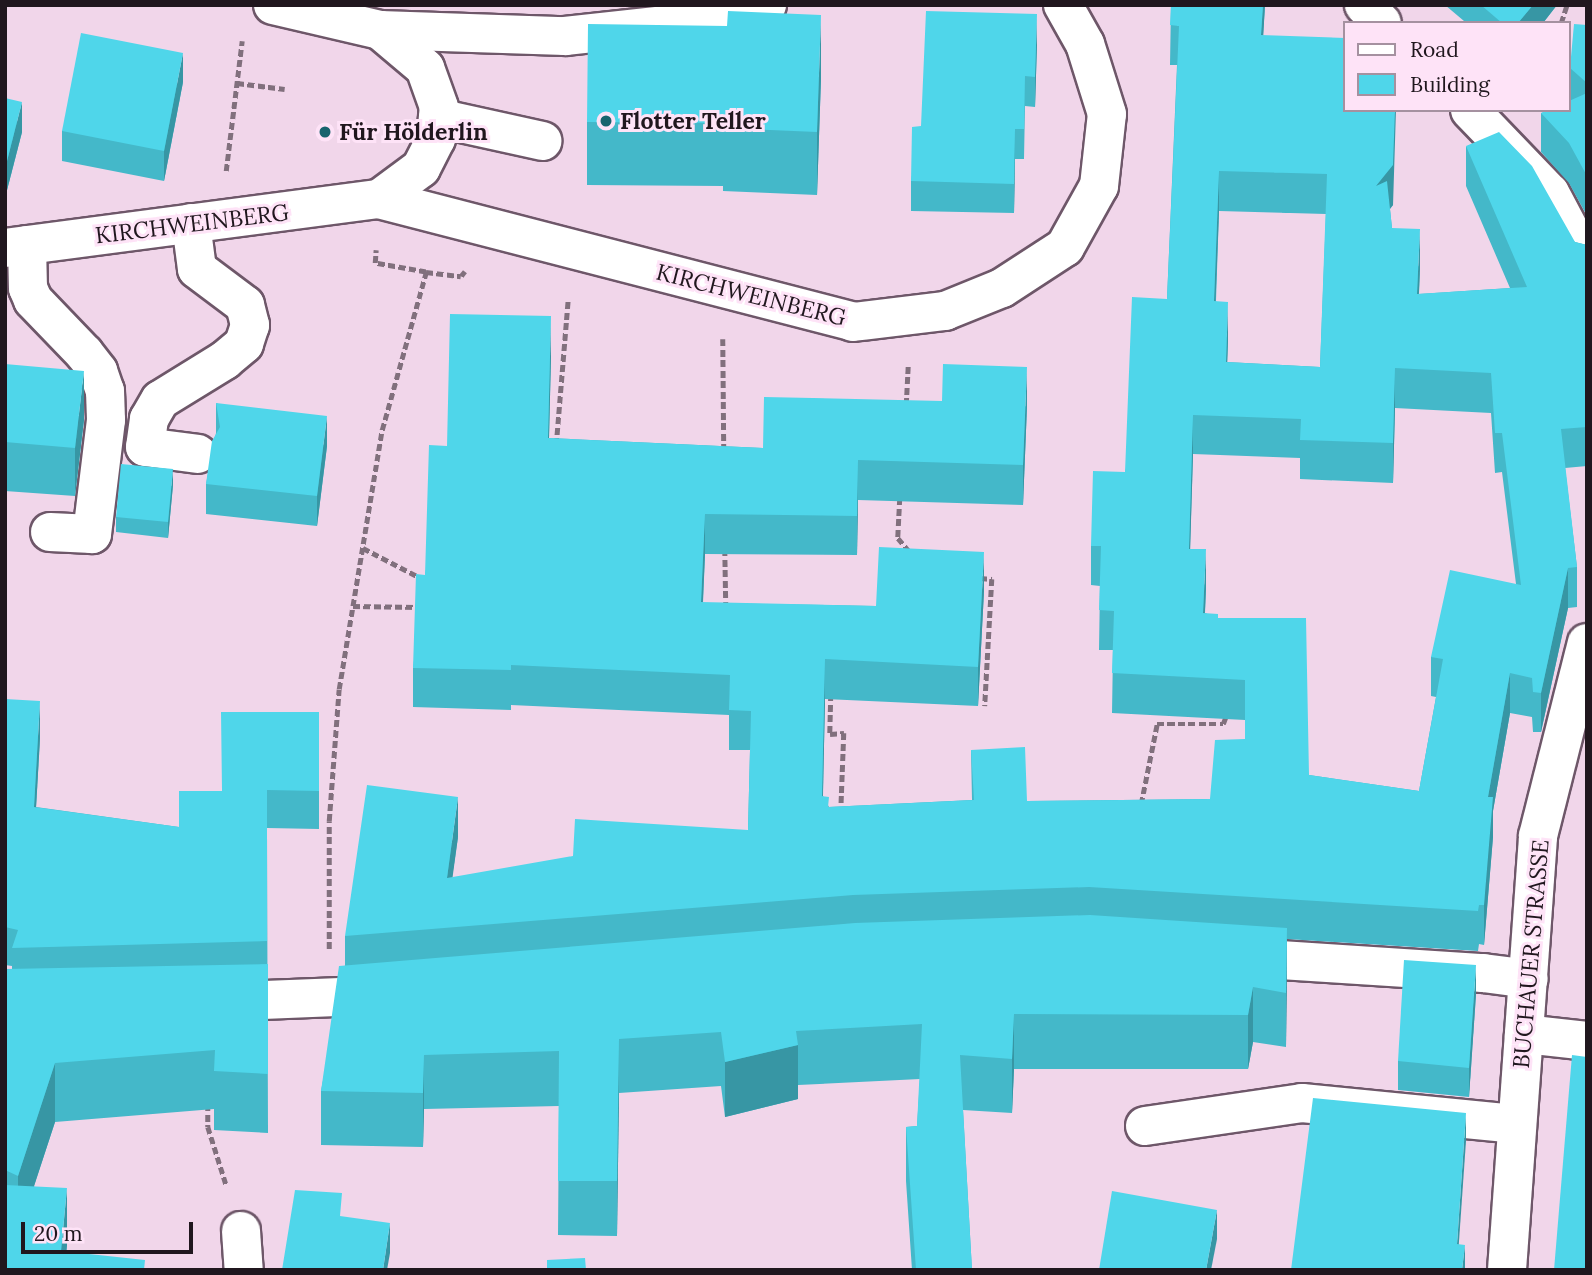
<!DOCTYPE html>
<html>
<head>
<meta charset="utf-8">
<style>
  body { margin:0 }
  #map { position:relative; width:1592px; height:1275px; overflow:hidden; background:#f1d6ea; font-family:Lora,serif }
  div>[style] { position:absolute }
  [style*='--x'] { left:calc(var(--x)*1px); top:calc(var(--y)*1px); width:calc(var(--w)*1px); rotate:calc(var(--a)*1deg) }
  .path>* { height:4.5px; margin-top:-2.25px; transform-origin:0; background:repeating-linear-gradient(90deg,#81707d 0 7px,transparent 0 10.5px) }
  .roads { filter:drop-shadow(2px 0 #6e5769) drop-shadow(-2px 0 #6e5769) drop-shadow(0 2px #6e5769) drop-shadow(0 -2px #6e5769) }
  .minor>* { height:38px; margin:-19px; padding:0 19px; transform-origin:19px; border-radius:19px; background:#fff }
  .wall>* { inset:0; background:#44b8c9 }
  .shaded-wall>* { inset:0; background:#3796a4 }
  .building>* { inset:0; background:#4fd6ea }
  .dots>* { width:19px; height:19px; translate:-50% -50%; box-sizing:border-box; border:4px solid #fee3f7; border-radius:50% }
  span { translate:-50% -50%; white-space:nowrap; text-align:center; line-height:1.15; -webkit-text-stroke:6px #fee3f7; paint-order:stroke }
  .poi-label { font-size:23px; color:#20171e; font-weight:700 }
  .left { translate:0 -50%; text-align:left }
  .street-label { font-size:23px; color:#20171e }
  .frame { position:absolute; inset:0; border:7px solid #20171e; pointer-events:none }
  .legend { position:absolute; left:1343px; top:21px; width:228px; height:91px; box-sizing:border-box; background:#fee3f7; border:2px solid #a591a0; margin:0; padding:9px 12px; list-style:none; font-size:21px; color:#20171e }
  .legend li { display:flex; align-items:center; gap:14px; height:35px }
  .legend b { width:35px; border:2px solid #a591a0 }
  .scale { position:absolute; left:21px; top:1222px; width:172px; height:32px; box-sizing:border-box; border:4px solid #20171e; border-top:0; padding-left:9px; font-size:21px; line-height:24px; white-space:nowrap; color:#20171e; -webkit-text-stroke:5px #fee3f7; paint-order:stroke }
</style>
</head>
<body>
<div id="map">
  <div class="path">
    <i style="--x:1561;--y:23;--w:19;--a:-72"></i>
    <i style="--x:237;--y:83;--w:48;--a:7.1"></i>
    <i style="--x:226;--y:171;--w:131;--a:-83"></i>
    <i style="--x:426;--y:272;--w:35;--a:7"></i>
    <i style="--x:461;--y:276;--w:6;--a:-51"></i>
    <i style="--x:723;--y:339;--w:113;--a:89.5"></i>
    <i style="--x:906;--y:405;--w:40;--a:-87.1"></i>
    <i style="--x:556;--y:445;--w:145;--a:-85.3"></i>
    <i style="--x:900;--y:498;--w:40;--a:92.9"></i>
    <i style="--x:898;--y:538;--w:17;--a:50"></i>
    <i style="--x:363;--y:548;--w:63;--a:27.4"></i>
    <i style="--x:725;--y:549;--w:57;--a:89"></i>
    <i style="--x:980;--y:578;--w:12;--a:5"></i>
    <i style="--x:992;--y:579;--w:127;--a:93.2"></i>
    <i style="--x:353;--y:606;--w:65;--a:0.9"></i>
    <i style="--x:831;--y:694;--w:40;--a:91.4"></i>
    <i style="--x:830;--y:734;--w:14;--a:-4"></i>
    <i style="--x:844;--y:733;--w:78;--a:92.2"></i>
    <i style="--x:1141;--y:804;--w:82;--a:-78.7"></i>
    <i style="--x:1157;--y:724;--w:66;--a:0"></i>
    <i style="--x:1223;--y:724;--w:9;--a:-69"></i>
    <i style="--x:329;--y:949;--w:128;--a:-90"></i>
    <i style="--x:329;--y:821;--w:132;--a:-85.7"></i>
    <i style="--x:339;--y:689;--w:263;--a:-80.6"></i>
    <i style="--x:382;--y:430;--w:164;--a:-74.4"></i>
    <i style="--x:426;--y:272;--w:52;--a:-170"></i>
    <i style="--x:375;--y:263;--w:13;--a:-86"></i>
    <i style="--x:208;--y:1104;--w:23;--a:90"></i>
    <i style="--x:208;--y:1127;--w:60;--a:72.5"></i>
  </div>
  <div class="roads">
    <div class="minor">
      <i style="--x:273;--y:5;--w:110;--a:13.2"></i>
      <i style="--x:380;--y:30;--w:185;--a:1.9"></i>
      <i style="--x:565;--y:36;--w:111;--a:-6.2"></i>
      <i style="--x:675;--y:24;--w:94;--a:-11.7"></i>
      <i style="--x:1364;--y:5;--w:25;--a:45"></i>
      <i style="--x:1470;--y:110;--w:115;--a:46.1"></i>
      <i style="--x:1550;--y:193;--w:79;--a:62.1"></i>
      <i style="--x:438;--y:118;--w:107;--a:12.4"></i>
      <i style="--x:379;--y:199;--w:52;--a:-36.4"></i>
      <i style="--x:421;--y:168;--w:33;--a:-63"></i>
      <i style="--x:436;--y:139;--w:32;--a:-85"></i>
      <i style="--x:439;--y:107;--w:41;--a:-109.7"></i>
      <i style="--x:425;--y:68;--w:59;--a:-139.8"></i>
      <i style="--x:191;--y:223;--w:46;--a:82.6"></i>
      <i style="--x:197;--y:269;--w:60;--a:36.9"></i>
      <i style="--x:245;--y:305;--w:21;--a:76"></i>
      <i style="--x:250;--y:325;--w:20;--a:108"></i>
      <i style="--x:244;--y:344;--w:25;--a:140"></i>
      <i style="--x:225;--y:360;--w:76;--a:148.4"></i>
      <i style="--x:160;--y:400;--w:22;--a:120"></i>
      <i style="--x:149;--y:419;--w:28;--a:98"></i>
      <i style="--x:145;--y:447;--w:53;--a:7.5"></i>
      <i style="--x:27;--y:245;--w:43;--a:88.7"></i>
      <i style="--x:28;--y:288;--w:13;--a:67"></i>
      <i style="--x:33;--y:300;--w:74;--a:46.1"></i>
      <i style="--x:84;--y:353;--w:23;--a:52"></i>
      <i style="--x:98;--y:371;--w:21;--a:71"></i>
      <i style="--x:105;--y:391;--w:29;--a:88"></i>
      <i style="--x:106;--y:420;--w:115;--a:97"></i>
      <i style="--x:92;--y:534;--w:42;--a:-177.3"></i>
      <i style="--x:5;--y:248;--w:377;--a:-7.5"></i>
      <i style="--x:379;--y:199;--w:490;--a:14.5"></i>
      <i style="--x:853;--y:322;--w:93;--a:-6.8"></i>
      <i style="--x:945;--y:311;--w:61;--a:-22"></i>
      <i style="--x:1002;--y:288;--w:75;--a:-33.1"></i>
      <i style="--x:1065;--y:247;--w:70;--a:-60.9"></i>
      <i style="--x:1099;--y:186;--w:72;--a:-83.7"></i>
      <i style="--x:1107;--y:114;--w:73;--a:-107.4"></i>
      <i style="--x:1085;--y:44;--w:45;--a:-119.4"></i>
      <i style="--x:1234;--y:957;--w:250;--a:3.7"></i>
      <i style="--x:1483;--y:973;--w:46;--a:7.4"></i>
      <i style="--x:214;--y:1002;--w:171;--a:-2.3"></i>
      <i style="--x:1524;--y:1034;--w:63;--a:6.3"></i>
      <i style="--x:1145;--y:1126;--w:159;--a:-8.3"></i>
      <i style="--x:1302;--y:1103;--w:216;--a:5.6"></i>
      <i style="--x:241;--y:1231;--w:39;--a:86"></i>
      <i style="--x:1507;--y:1270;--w:435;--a:-85.9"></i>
      <i style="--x:1538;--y:836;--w:199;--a:-75.8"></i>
    </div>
  </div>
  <div class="wall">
    <i style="clip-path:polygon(evenodd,1171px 5px,1265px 5px,1263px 36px,1393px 205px,1390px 209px,1392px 228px,1420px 268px,1419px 294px,1510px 288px,1466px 186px,1466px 146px,1575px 242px,1587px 245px,1587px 466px,1565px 468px,1577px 567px,1577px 607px,1568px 608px,1541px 732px,1533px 732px,1532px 717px,1510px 713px,1493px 811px,1493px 837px,1484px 945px,1479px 944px,1478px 951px,1287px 939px,1286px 1047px,1253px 1042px,1248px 1069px,1014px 1069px,1012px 1113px,963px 1110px,972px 1270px,912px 1270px,906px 1181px,906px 1127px,917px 1126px,920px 1079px,798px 1085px,798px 1099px,725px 1117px,721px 1086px,619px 1093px,617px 1236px,558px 1235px,559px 1106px,424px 1109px,423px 1147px,321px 1145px,321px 1091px,345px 965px,345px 936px,458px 837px,452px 878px,748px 830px,750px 750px,729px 750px,729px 715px,511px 705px,511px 710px,413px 707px,413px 668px,425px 575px,447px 446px,551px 356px,549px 438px,763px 448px,1027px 406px,1023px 505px,858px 500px,857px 555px,705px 554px,703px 603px,876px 606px,984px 591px,978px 706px,825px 699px,823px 796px,829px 807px,972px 800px,971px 750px,1027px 801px,1210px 799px,1245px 739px,1245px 720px,1112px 713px,1113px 650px,1099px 650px,1100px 586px,1091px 585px,1091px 546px,1125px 472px,1167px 299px,1177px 65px,1170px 65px,1171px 5px,1219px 211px,1326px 214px,1320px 367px,1227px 362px,1228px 341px,1216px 301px,1219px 211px,1171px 5px,1395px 408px,1491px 413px,1495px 473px,1502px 472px,1516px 584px,1431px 657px,1431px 696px,1436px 697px,1419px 791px,1309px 775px,1218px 618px,1205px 613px,1206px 588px,1190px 549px,1193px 454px,1300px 458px,1300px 479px,1393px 483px,1395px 408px)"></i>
    <i style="clip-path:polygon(1445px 5px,1557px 5px,1543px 23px,1464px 23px,1464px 21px)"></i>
    <i style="clip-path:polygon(1587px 25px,1587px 216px,1569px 183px,1541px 152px,1541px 113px,1569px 110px,1570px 68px)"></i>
    <i style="clip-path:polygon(727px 26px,821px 78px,817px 195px,723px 191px,723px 186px,587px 185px,587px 122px)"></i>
    <i style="clip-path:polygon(1037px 44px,1035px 107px,1025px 106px,1024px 159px,1015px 159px,1014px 213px,911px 211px,911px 181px,921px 126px)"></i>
    <i style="clip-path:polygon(183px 82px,164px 181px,62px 161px,62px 131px)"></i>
    <i style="clip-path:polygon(5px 98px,22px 132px,6px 194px,5px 194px)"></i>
    <i style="clip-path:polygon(5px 364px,84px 420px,75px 496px,5px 491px)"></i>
    <i style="clip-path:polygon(216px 403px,327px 446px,317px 526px,206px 514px,206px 484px,216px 433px)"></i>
    <i style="clip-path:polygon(173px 485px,168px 538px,116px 532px,116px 517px)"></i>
    <i style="clip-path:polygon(5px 699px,40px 738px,36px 807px,179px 827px,319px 712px,319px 829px,267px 828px,268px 1133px,214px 1130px,214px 1109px,55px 1122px,34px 1186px,67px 1245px,66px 1251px,145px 1270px,5px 1270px,5px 969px,12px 969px,12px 966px,5px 965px)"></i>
    <i style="clip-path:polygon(1476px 994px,1469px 1097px,1398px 1090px,1398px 1061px)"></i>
  </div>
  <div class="shaded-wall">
    <i style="clip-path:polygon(1263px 5px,1265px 5px,1261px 75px,1261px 35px)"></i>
    <i style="clip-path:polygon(1533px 5px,1557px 5px,1543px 23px,1518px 23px)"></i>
    <i style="clip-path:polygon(1037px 14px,1037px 44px,1035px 107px,1035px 77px)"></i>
    <i style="clip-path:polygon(821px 15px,821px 78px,817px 195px,817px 132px)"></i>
    <i style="clip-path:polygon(183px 53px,183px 82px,164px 181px,164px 151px)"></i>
    <i style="clip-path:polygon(22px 102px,22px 132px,6px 194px,6px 165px)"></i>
    <i style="clip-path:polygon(1395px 110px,1396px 110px,1393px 205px,1376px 226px,1376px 186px)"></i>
    <i style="clip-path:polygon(1015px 129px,1015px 159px,1014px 213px,1014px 184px)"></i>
    <i style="clip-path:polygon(1219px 171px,1219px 211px,1214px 341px,1214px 301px)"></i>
    <i style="clip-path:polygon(1420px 229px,1420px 268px,1417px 334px,1417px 294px)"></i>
    <i style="clip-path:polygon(1228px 302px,1228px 341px,1226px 401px,1226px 362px)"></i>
    <i style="clip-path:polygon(551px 316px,551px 356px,548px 478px,548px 438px)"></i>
    <i style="clip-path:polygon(1027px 367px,1027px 406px,1023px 505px,1023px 465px)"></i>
    <i style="clip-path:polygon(1395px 368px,1395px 408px,1393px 483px,1393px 443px)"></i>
    <i style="clip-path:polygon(84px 371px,84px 420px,75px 496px,75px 448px)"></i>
    <i style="clip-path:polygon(1193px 415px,1193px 454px,1189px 588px,1189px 549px)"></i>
    <i style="clip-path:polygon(327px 416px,327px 446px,317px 526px,317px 496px)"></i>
    <i style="clip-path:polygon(858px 460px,858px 500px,857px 555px,857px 516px)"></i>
    <i style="clip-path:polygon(173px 469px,173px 485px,168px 538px,168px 522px)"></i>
    <i style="clip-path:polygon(705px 514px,705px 554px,701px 642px,701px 602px)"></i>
    <i style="clip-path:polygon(1206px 549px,1206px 588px,1203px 653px,1203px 613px)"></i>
    <i style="clip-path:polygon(984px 552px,984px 591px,978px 706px,978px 667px)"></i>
    <i style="clip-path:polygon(1568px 568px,1568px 608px,1541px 732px,1541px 693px)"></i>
    <i style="clip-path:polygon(825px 659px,825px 699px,822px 836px,822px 796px)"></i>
    <i style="clip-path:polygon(1510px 673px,1510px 713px,1493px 811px,1493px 837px,1484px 945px,1484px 905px,1488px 797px)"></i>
    <i style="clip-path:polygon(40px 701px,40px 738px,34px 844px,34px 807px)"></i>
    <i style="clip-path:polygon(458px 797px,458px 837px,447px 918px,447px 878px)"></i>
    <i style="clip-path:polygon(1287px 928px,1287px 982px,1286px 1047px,1286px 993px)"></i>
    <i style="clip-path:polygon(1476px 965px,1476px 994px,1469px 1097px,1469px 1068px)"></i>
    <i style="clip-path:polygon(1253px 987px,1253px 1042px,1248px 1069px,1248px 1015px)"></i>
    <i style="clip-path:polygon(1014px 1014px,1014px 1069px,1012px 1113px,1012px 1059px)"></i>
    <i style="clip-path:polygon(619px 1039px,619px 1093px,617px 1236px,617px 1181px)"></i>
    <i style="clip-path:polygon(798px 1045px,798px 1099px,725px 1117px,725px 1062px)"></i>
    <i style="clip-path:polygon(424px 1055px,424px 1109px,423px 1147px,423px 1093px)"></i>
    <i style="clip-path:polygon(55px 1063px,55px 1122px,18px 1235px,18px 1176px)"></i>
    <i style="clip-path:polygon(1466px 1113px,1466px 1141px,1457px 1270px,1457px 1244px)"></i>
    <i style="clip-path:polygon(67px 1188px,67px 1245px,65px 1270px,61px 1251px)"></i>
    <i style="clip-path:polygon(1217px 1210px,1217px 1239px,1211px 1270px,1206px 1270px)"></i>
    <i style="clip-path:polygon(390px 1223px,390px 1253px,387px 1270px,383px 1270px)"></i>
    <i style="clip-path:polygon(1465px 1245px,1465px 1270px,1462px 1270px)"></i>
  </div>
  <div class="building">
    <i style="clip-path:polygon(evenodd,1171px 5px,1263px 5px,1261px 35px,1345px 38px,1345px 110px,1395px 110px,1393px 165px,1376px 186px,1387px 181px,1392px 228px,1420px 229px,1417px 294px,1527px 287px,1466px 146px,1499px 132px,1532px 166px,1575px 242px,1587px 245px,1587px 427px,1561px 429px,1577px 567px,1568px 568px,1541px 693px,1533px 692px,1532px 678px,1510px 673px,1488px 797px,1493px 797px,1484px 905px,1479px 905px,1478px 911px,1089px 887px,853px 895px,345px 936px,367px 785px,458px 797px,447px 878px,573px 856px,575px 819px,748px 830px,751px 711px,729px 710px,730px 675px,511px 665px,511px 670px,413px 668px,416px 574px,425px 575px,429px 445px,447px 446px,450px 314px,551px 316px,548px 438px,763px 448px,764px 397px,942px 401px,943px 364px,1027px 367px,1023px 465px,858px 460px,857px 516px,705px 514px,701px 602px,876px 606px,879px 547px,984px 552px,978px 667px,825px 659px,822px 796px,829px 797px,828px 807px,974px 800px,971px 750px,1025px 747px,1027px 801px,1210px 799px,1215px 740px,1245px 739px,1245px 680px,1112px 673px,1114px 611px,1099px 610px,1101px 546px,1091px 546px,1093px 471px,1125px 472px,1132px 297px,1167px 299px,1179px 26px,1170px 25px,1171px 5px,1219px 171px,1327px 174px,1320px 367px,1226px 362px,1228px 302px,1214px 301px,1219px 171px,1171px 5px,1395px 368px,1491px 373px,1495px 433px,1502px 433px,1521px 585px,1450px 570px,1431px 657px,1443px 659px,1419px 791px,1309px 775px,1306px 618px,1218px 618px,1218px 614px,1203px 613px,1206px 549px,1189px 549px,1193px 415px,1301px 419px,1300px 440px,1393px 443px,1395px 368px)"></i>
    <i style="clip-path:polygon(1481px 5px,1533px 5px,1518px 23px,1502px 23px)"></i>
    <i style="clip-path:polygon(728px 11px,821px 15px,817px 132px,723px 128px,723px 123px,587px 122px,588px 24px,727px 26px)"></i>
    <i style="clip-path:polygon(926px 11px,1037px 14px,1035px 77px,1025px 76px,1024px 129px,1015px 129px,1014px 184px,911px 181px,912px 127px,921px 126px)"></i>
    <i style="clip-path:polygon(1574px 24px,1587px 25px,1587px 83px,1570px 68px)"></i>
    <i style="clip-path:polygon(81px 33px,183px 53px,164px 151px,62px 131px)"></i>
    <i style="clip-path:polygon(1587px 93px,1587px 176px,1569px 143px,1541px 113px,1547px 110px,1569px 110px,1569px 101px)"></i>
    <i style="clip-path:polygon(5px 98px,22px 102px,6px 165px,5px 164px)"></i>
    <i style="clip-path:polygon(5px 364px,84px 371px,75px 448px,5px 442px)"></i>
    <i style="clip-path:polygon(216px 403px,327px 416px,317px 496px,206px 484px,212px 441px,220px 427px)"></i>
    <i style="clip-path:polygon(121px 464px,173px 469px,168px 522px,116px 517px)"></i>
    <i style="clip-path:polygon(5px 699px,40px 701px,34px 807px,179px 827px,179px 791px,222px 791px,221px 712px,319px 712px,319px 791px,267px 790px,267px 941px,12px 948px,18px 930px,5px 927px)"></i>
    <i style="clip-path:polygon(1090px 915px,1287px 928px,1286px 993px,1253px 987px,1248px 1015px,1014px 1014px,1012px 1059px,960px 1055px,972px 1270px,916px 1270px,906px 1127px,917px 1126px,922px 1024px,796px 1031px,798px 1045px,725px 1062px,721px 1032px,619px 1039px,617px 1181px,558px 1181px,559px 1051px,424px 1055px,423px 1093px,321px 1091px,339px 966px,855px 923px)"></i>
    <i style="clip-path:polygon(1404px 960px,1476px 965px,1469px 1068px,1398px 1061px)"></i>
    <i style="clip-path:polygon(268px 964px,268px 1074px,214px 1071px,215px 1050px,55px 1063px,18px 1176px,5px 1170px,5px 969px)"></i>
    <i style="clip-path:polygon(1572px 1055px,1587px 1057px,1587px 1270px,1554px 1270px)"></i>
    <i style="clip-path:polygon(1313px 1098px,1466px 1113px,1457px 1244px,1465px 1245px,1462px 1270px,1291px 1270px)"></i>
    <i style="clip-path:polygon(5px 1185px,67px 1188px,61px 1251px,145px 1260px,144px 1270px,5px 1270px)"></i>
    <i style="clip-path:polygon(295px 1190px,342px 1193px,340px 1216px,390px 1223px,383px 1270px,282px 1270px)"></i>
    <i style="clip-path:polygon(1112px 1191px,1217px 1210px,1206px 1270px,1099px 1270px)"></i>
    <i style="clip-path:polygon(585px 1258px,586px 1270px,547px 1270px,547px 1260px)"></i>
  </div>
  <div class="dots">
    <i style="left:606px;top:121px;background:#18646e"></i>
    <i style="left:325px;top:132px;background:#18646e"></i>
  </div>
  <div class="poi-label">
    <span class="left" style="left:620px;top:121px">Flotter Teller</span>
    <span class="left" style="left:339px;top:132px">Für Hölderlin</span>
  </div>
  <div class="street-label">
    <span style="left:192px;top:224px;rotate:-7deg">KIRCHWEINBERG</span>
    <span style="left:751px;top:295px;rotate:14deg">KIRCHWEINBERG</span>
    <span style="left:1531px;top:954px;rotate:-85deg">BUCHAUER STRASSE</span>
  </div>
  <div class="frame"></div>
  <ul class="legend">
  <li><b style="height:9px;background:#fff"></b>Road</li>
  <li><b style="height:19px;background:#4fd6ea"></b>Building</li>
  </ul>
  <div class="scale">20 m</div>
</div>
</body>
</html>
